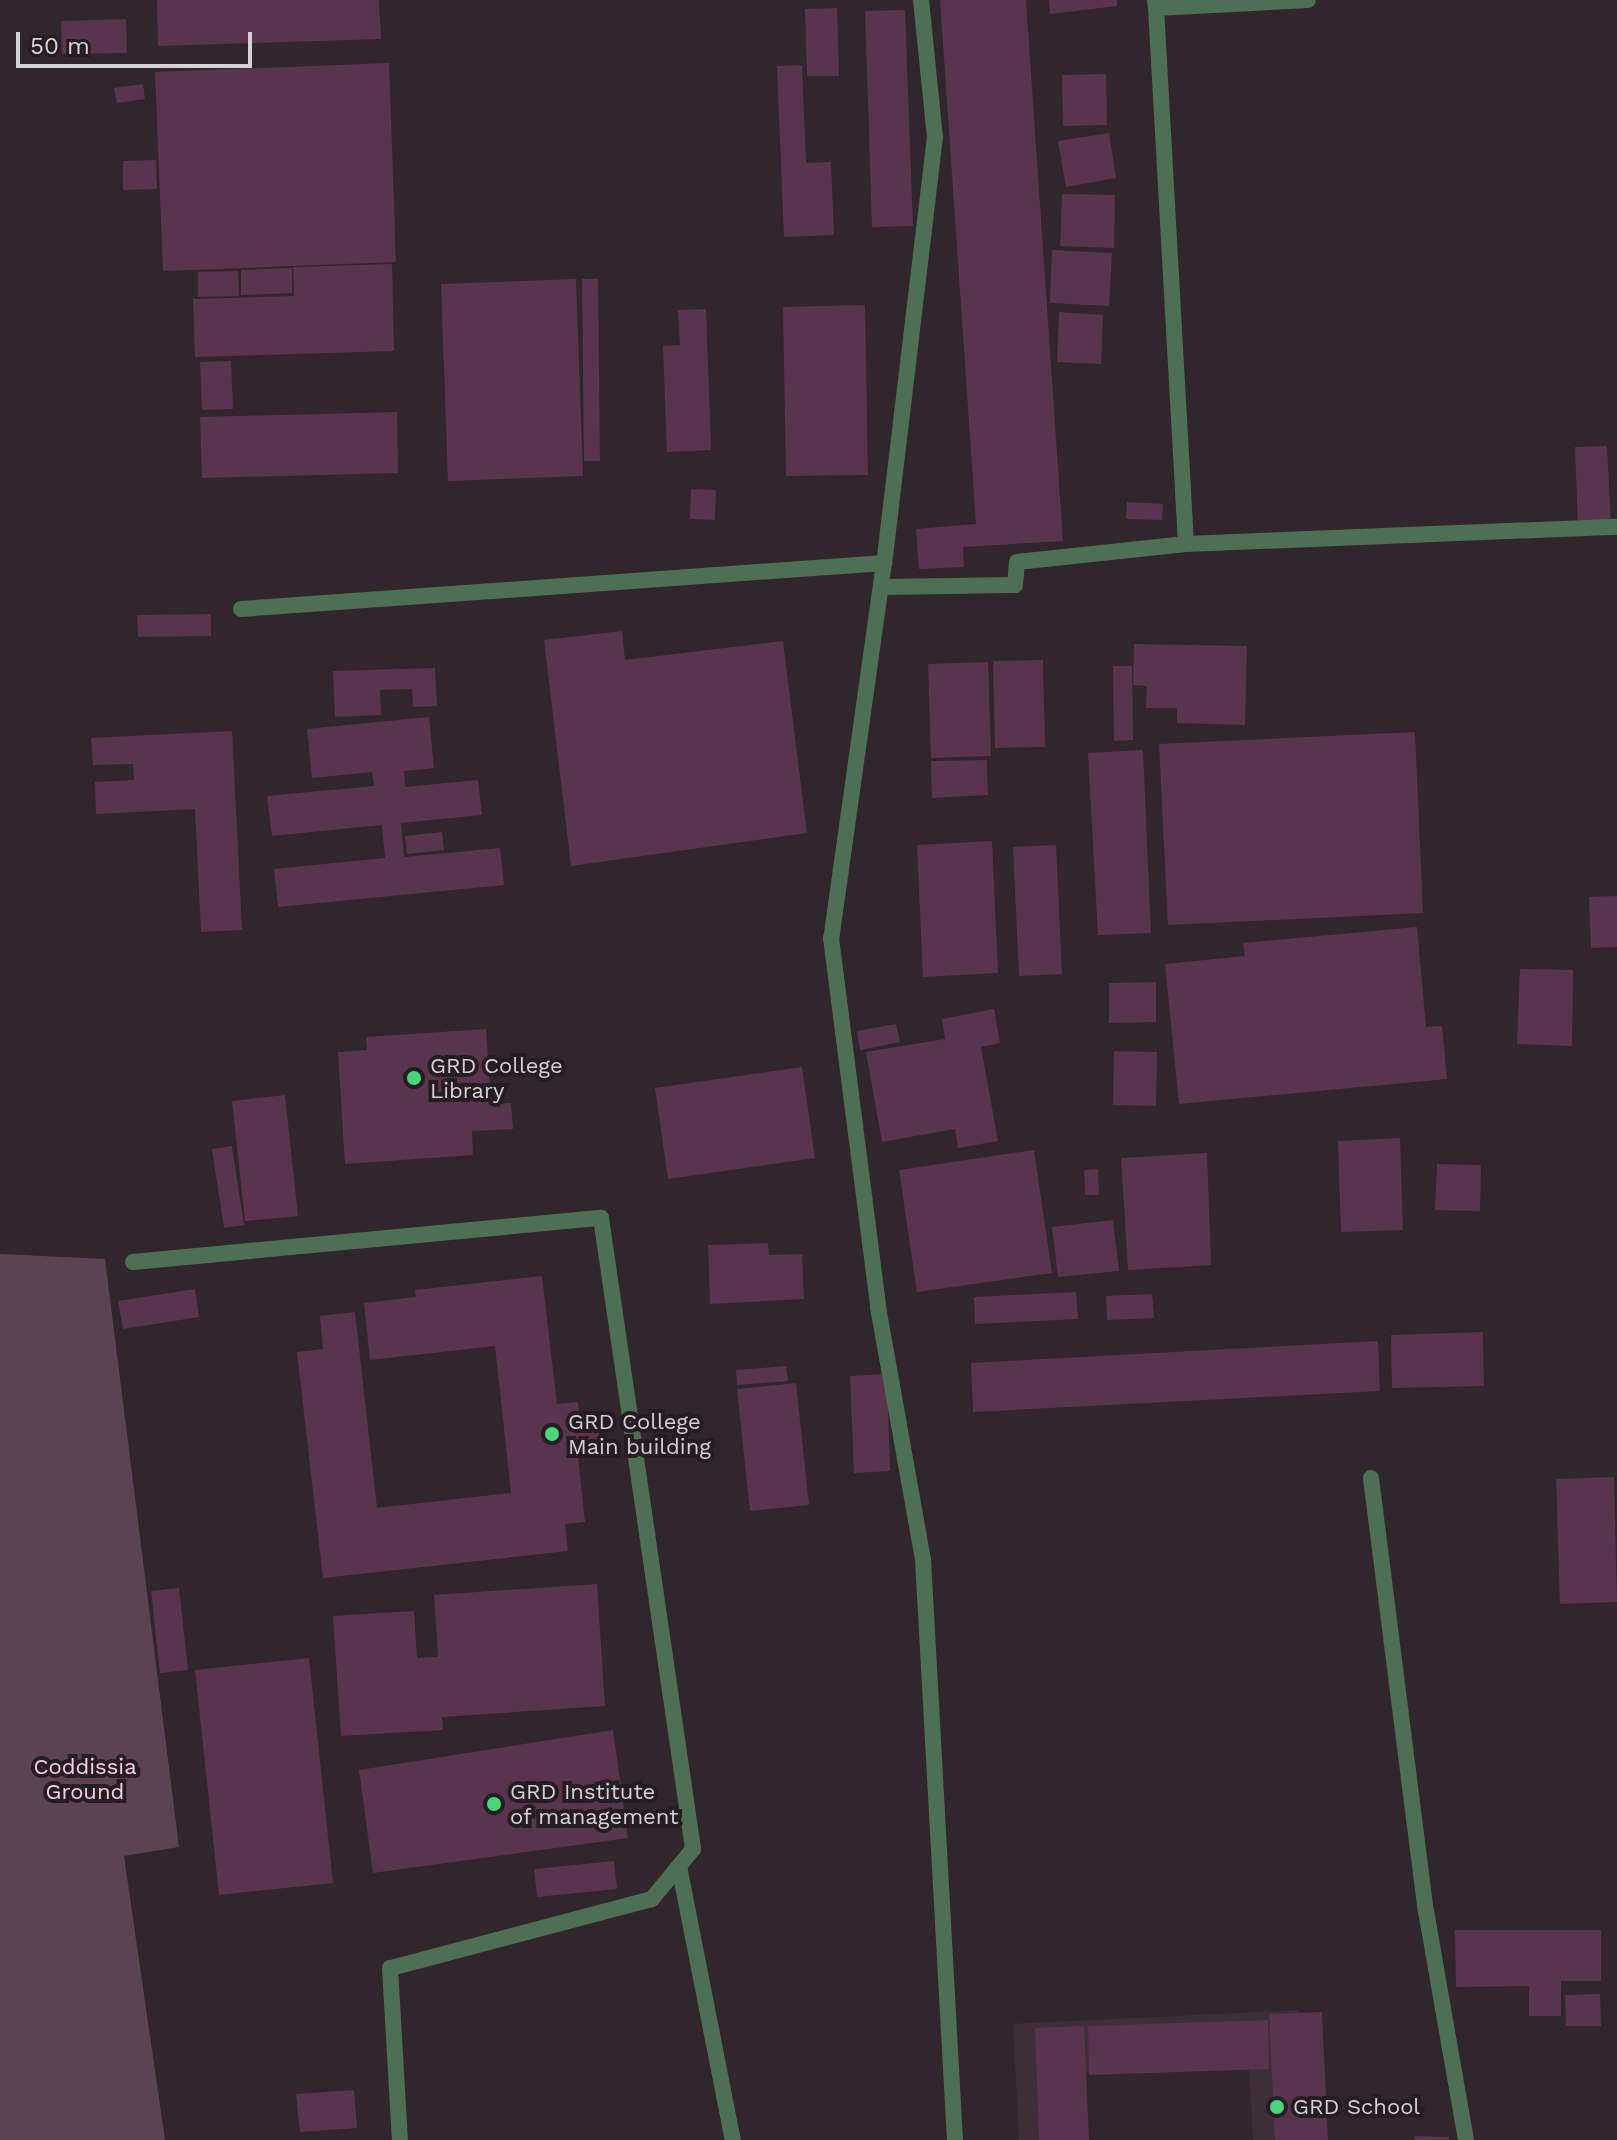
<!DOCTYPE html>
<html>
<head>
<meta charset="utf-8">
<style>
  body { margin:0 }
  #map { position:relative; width:1617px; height:2140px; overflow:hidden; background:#30262c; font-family:"Work Sans",sans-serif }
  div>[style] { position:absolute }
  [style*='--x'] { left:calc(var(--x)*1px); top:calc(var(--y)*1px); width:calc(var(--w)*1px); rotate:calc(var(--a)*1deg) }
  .built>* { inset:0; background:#3d2f38 }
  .green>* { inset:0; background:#5b4353 }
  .building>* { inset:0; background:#59344d }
  .service>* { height:16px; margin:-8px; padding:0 8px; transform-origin:8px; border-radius:8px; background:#4d6f55 }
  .minor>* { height:16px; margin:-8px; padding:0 8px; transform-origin:8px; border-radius:8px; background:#4d6f55 }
  .dots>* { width:22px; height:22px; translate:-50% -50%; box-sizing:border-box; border:4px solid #261d23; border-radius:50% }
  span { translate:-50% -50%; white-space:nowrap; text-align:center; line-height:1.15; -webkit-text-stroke:8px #261d23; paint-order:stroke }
  .poi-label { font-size:22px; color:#d7d1d5 }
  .left { translate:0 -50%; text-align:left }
  .park-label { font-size:22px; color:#f9d0eb }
  .scale { position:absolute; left:16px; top:32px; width:236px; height:36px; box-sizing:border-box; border:4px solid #d7d1d5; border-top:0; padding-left:10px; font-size:24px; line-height:28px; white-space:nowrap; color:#d7d1d5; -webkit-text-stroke:6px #261d23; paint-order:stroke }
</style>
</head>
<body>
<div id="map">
  <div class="built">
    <i style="clip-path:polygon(1299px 2010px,1305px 2140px,1253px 2140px,1249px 2066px,1067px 2074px,1070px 2140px,1019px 2140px,1013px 2024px)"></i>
  </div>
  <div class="green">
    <i style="clip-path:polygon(0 1254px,105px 1259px,179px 1847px,124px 1856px,165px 2140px,0 2140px)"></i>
  </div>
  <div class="building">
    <i style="clip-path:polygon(157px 0,379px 0,381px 39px,158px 46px)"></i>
    <i style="clip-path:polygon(940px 0,1026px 0,1063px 541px,963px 547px,964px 567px,919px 569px,916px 529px,976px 524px)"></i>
    <i style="clip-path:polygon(1049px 0,1117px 0,1117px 6px,1050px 14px)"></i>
    <i style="clip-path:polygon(837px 8px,839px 76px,807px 76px,805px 9px)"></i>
    <i style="clip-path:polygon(905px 10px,913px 226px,872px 227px,865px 11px)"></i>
    <i style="clip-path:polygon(126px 19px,127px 53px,62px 54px,61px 21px)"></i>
    <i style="clip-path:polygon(389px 63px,396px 262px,163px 271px,155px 72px)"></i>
    <i style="clip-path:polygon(802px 65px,806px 163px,831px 162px,834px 235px,784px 237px,777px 66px)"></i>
    <i style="clip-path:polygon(1106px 74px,1107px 125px,1063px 126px,1062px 75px)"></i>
    <i style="clip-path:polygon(143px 84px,145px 99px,117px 103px,114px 88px)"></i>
    <i style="clip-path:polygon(1109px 133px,1116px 178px,1066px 187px,1058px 141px)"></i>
    <i style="clip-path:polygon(156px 160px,157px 189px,123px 190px,123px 161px)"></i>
    <i style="clip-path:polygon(1062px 194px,1115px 195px,1114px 248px,1060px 246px)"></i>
    <i style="clip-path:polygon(1052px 250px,1112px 253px,1109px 306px,1050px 303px)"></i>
    <i style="clip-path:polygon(392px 264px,394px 351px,195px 357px,193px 299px,294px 296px,293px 267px)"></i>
    <i style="clip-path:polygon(292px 268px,292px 293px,241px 295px,241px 270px)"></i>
    <i style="clip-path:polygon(238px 271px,239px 296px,198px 297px,198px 272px)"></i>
    <i style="clip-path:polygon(576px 279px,583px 476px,448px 481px,441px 284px)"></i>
    <i style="clip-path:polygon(582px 279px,598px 279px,600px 461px,584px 461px)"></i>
    <i style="clip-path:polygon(865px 305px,868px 475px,786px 476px,783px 307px)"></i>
    <i style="clip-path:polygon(706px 309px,711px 450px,667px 452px,663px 346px,680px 345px,678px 310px)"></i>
    <i style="clip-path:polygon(1059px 312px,1103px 315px,1101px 364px,1057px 362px)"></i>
    <i style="clip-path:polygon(231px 361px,233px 409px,202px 410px,200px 362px)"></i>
    <i style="clip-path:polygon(397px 412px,398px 473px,202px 478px,200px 417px)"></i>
    <i style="clip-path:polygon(1607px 446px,1611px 526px,1578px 528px,1575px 447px)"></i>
    <i style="clip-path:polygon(691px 489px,716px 490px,715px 520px,690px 519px)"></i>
    <i style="clip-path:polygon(1127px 502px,1163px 504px,1162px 520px,1126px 519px)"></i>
    <i style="clip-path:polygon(211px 614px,211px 636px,138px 637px,137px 615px)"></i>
    <i style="clip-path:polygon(622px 631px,625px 660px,783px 641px,807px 833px,571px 866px,544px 640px)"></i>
    <i style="clip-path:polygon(1134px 644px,1247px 646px,1245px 725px,1177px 723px,1177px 708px,1146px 708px,1147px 686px,1133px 685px)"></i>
    <i style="clip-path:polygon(1043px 660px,1045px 747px,995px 748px,993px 661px)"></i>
    <i style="clip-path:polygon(988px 662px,991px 756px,931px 758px,928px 664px)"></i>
    <i style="clip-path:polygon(1113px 666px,1132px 666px,1133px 740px,1114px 741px)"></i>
    <i style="clip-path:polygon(435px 668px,437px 706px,413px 707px,412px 689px,380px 690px,381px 715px,335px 717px,333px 671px)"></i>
    <i style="clip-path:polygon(429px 717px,434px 768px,404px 771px,405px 787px,478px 780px,482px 815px,401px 823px,404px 857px,500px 848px,504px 885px,278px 907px,274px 869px,385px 858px,382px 825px,272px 836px,267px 796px,374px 786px,372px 772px,312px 778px,307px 729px)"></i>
    <i style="clip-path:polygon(232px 731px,242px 930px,201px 932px,195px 809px,96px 814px,95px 782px,134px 780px,133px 764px,93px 765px,91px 738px)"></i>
    <i style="clip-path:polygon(1415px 732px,1423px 913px,1168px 925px,1159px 744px)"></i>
    <i style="clip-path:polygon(1143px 750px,1151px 933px,1098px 935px,1088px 753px)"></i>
    <i style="clip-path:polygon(987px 760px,988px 795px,932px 798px,931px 761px)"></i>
    <i style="clip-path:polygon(442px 832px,444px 850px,407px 854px,405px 836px)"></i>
    <i style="clip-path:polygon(992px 841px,998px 973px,923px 977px,917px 845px)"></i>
    <i style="clip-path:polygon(1056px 845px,1062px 974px,1019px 976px,1013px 847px)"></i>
    <i style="clip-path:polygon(1617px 896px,1617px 947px,1591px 948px,1589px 897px)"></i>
    <i style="clip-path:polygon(1417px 927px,1426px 1027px,1442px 1026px,1447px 1079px,1179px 1104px,1165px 964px,1245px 956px,1243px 943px)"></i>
    <i style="clip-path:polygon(1520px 969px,1573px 970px,1572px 1046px,1517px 1044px)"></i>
    <i style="clip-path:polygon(1156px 982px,1156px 1022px,1109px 1023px,1109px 983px)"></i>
    <i style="clip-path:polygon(994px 1009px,1000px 1043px,981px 1047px,998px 1141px,958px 1148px,955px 1129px,882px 1142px,866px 1052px,945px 1039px,942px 1019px)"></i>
    <i style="clip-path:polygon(896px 1024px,900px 1042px,860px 1050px,857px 1031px)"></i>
    <i style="clip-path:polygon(486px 1029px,491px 1105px,511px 1103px,513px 1129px,472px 1131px,473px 1155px,345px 1164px,338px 1052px,367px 1050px,366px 1037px)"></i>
    <i style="clip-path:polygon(1114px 1051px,1157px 1052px,1156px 1106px,1113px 1105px)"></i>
    <i style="clip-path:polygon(802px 1067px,815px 1158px,668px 1179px,655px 1088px)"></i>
    <i style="clip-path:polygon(285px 1095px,298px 1216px,245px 1221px,232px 1101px)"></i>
    <i style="clip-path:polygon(1400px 1138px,1403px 1230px,1341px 1232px,1338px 1141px)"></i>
    <i style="clip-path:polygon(232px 1146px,244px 1225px,224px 1228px,212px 1149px)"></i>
    <i style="clip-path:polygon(1034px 1150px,1052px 1273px,917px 1292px,899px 1170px)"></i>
    <i style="clip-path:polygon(1207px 1153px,1211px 1265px,1128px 1270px,1121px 1158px)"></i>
    <i style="clip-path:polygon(1437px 1164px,1481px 1165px,1480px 1211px,1435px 1210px)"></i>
    <i style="clip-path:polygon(1098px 1169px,1099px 1195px,1085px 1195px,1084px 1170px)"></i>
    <i style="clip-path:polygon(1113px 1220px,1119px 1271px,1058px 1277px,1052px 1227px)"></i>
    <i style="clip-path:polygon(768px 1243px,769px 1255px,802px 1254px,804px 1299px,710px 1304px,708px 1245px)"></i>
    <i style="clip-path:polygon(542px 1276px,557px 1404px,578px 1402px,580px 1423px,598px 1422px,600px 1445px,577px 1447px,585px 1522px,565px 1524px,568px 1551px,323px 1578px,297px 1352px,323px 1349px,320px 1316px,355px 1312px,377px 1508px,511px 1493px,495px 1346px,370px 1360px,364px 1303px,416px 1297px,415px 1290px)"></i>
    <i style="clip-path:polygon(195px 1289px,199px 1317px,123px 1329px,118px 1301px)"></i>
    <i style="clip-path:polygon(1076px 1292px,1078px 1319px,975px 1324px,974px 1297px)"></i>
    <i style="clip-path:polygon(1152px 1294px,1154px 1318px,1107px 1320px,1106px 1296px)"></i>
    <i style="clip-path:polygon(1483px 1332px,1484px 1386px,1392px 1388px,1391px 1335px)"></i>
    <i style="clip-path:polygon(1378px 1341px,1380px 1391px,973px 1412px,971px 1363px)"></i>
    <i style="clip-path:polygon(786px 1366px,788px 1381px,737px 1385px,736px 1370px)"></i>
    <i style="clip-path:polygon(887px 1374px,890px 1471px,854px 1473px,850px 1376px)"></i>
    <i style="clip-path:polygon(796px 1383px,809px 1505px,750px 1511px,737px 1389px)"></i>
    <i style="clip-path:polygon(1614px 1477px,1617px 1602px,1560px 1604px,1556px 1479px)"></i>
    <i style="clip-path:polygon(597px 1584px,605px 1706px,442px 1717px,443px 1730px,341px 1736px,333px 1616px,414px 1611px,417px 1658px,438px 1657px,434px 1595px)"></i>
    <i style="clip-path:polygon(179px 1588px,188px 1670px,160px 1673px,151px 1591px)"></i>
    <i style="clip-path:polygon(309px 1658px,333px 1883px,219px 1895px,195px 1670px)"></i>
    <i style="clip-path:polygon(613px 1730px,628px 1838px,373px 1873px,359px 1770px)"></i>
    <i style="clip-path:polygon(614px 1861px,617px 1889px,537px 1897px,534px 1869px)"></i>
    <i style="clip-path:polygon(1455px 1930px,1601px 1930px,1601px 1981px,1561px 1981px,1561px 2016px,1529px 2016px,1529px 1986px,1456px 1987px)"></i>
    <i style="clip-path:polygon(1600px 1994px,1601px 2026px,1566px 2026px,1565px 1995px)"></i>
    <i style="clip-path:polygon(1322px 2012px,1328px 2140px,1275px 2140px,1269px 2014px)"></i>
    <i style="clip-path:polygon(1268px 2020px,1269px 2069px,1089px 2075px,1088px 2026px)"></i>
    <i style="clip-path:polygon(1084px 2026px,1089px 2140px,1039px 2140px,1035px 2028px)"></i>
    <i style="clip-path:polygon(354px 2090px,357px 2128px,300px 2132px,296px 2094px)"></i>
    <i style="clip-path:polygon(1415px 2136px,1449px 2137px,1449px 2140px,1414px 2140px)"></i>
  </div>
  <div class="service">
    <i style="--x:1371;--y:1478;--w:436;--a:82.8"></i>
    <i style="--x:1426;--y:1911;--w:232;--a:80.1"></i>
  </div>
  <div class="minor">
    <i style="--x:921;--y:0;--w:138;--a:84.2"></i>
    <i style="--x:935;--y:137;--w:429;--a:96.8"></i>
    <i style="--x:884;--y:563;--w:379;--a:98"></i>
    <i style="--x:831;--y:938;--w:372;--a:82.7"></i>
    <i style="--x:878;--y:1307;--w:256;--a:79.9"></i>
    <i style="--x:923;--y:1559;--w:582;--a:86.85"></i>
    <i style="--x:1155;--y:0;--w:8;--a:83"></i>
    <i style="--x:1156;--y:8;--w:152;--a:-3"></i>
    <i style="--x:1186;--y:544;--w:431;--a:-2.3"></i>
    <i style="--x:881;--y:587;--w:134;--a:-0.9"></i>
    <i style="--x:1015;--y:585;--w:23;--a:-85"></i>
    <i style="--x:1017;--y:562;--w:170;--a:-6.1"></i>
    <i style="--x:1186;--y:544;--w:537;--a:-93.2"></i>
    <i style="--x:241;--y:609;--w:645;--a:-4.09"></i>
    <i style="--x:133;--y:1262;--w:470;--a:-5.4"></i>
    <i style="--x:601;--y:1218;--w:638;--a:81.7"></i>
    <i style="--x:693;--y:1849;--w:65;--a:129.4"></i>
    <i style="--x:652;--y:1899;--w:271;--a:165.2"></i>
    <i style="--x:390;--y:1968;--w:172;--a:86.7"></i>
    <i style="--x:679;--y:1866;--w:279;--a:78.9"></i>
  </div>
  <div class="dots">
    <i style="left:414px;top:1078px;background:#46d77a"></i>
    <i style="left:552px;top:1434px;background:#46d77a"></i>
    <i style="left:494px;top:1804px;background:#46d77a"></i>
    <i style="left:1277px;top:2107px;background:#46d77a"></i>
  </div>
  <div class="poi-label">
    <span class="left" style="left:430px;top:1078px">GRD College<br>Library</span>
    <span class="left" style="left:568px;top:1434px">GRD College<br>Main building</span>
    <span class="left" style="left:510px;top:1804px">GRD Institute<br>of management</span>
    <span class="left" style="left:1293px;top:2107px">GRD School</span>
  </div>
  <div class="park-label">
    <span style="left:85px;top:1779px">Coddissia<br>Ground</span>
  </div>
  <div class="scale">50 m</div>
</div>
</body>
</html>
